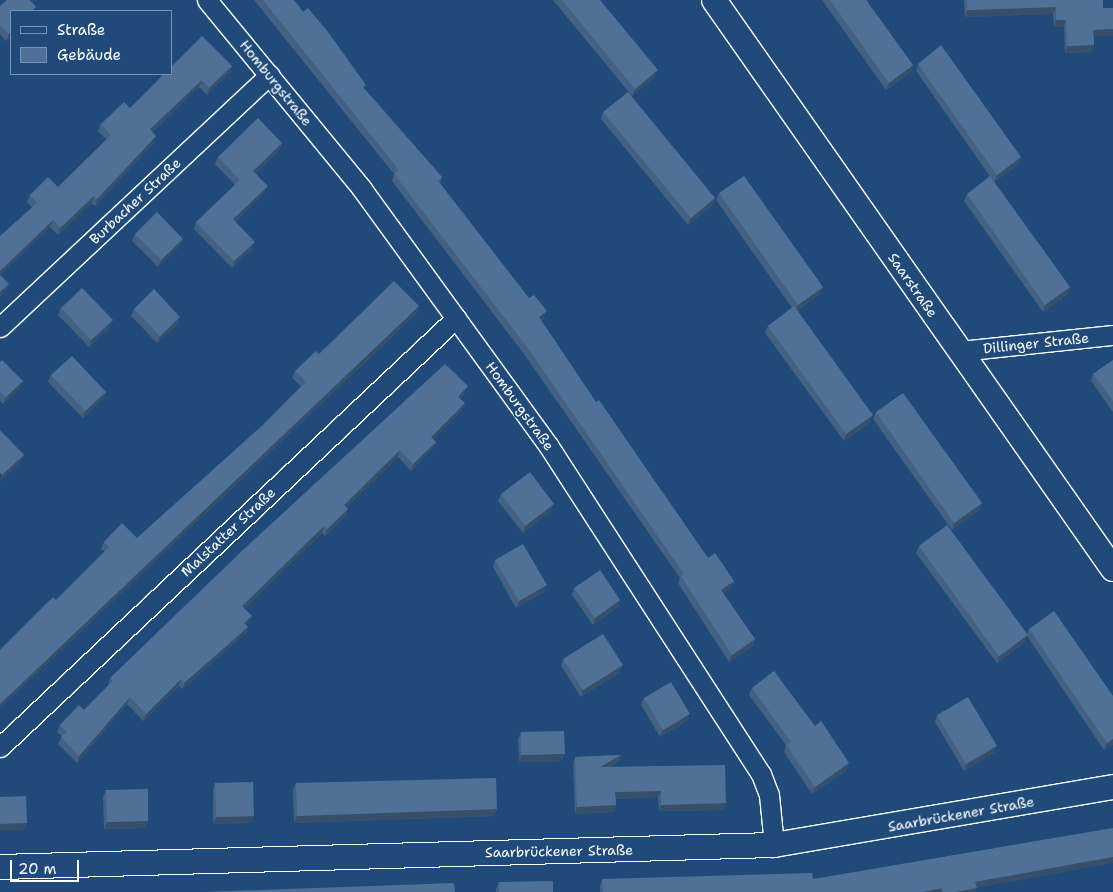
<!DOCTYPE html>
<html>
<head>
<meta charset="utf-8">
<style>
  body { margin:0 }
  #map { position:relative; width:1113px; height:892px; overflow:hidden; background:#1f4a7a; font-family:"Shantell Sans",sans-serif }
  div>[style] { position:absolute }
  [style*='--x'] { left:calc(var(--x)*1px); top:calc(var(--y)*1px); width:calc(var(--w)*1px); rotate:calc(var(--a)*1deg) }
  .roads { filter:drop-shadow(1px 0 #fff) drop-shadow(-1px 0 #fff) drop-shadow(0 1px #fff) drop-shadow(0 -1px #fff) }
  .minor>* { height:19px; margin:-9.5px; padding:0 9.5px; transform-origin:9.5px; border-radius:9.5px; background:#1f4a7a }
  .tertiary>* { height:24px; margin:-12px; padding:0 12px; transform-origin:12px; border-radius:12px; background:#1f4a7a }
  .wall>* { inset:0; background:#456182 }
  .shaded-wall>* { inset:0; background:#384f6a }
  .building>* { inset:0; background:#507197 }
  span { translate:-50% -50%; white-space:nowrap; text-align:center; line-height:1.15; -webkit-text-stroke:4px #1f4a7a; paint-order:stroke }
  .street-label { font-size:14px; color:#fff }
  .legend { position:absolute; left:10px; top:10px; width:162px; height:65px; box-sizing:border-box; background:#1f4a7a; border:1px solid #7992af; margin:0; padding:6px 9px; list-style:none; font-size:15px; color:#fff }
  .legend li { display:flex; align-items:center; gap:10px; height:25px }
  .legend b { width:25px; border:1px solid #7992af }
  .scale { position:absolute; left:10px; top:860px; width:69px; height:22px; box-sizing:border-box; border:2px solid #fff; border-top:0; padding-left:6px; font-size:15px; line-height:18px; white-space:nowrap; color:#fff; -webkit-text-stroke:4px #1f4a7a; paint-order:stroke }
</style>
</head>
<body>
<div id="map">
  <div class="roads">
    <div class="minor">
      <i style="--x:207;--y:0;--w:244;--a:50.6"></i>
      <i style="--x:362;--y:189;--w:316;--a:54"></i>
      <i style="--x:548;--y:445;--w:392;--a:57.1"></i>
      <i style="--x:761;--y:774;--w:22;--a:69"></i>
      <i style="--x:769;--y:795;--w:50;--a:84.3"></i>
      <i style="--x:0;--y:327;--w:369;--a:-43.1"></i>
      <i style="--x:960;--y:351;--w:154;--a:-6"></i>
      <i style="--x:0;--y:747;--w:626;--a:-43.25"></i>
    </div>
    <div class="tertiary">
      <i style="--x:714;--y:0;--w:695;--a:54.96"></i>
      <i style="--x:0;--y:867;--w:774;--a:-1.63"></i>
      <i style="--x:774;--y:845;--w:344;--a:-9.7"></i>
    </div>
  </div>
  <div class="wall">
    <i style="clip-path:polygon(254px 0,294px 0,365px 90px,442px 177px,440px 183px,544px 318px,541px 321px,596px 402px,708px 558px,734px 581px,731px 588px,723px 593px,755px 639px,753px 646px,729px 662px,678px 583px,680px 578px,524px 354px,392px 181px,394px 174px)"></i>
    <i style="clip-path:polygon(553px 0,600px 0,655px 77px,632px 96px)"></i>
    <i style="clip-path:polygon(822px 0,866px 0,913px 65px,911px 72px,886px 90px)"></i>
    <i style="clip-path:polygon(964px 0,1103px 0,1094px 36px,1094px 45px,1091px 52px,1065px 53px,1064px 27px,1054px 27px,1053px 14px,965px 17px)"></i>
    <i style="clip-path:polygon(0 6px,11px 36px,6px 41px,0 34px)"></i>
    <i style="clip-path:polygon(918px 64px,1019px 164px,994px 182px,916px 71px)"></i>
    <i style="clip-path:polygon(232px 66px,229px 73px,207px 95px,199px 87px,152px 132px,154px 143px,95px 206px,91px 203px,58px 235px,50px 227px,0 275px,32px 207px,27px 202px,30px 195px,58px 187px,107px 140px,98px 131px,101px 124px,130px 108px)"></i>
    <i style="clip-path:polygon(603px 112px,715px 198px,713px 205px,688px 225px,601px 119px)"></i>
    <i style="clip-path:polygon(282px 143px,279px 150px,256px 173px,265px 192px,235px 222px,252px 249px,232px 268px,194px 229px,196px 222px,235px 185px,215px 164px,218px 157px)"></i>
    <i style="clip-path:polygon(719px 193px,823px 287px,820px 294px,797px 311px,871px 422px,844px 441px,765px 333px,768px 326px,792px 308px,716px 200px)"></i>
    <i style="clip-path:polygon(967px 194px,1070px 287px,1068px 294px,1043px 312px,964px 201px)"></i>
    <i style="clip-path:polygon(135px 234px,180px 246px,158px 267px,132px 241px)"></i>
    <i style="clip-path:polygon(61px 308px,110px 327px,89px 347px,58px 315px)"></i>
    <i style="clip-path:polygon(134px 309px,178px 324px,157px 343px,131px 316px)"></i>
    <i style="clip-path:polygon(417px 313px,0 708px,56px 600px,105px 552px,101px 549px,104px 542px,137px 538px,264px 424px,301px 386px,292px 378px,295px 371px,319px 354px)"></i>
    <i style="clip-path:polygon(1113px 360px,1113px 412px,1091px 381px,1093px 374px)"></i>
    <i style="clip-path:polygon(0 362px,23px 381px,20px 388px,3px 404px,0 401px)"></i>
    <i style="clip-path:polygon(51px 375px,106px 392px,103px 399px,83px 418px,48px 382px)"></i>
    <i style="clip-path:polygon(465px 393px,460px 399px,462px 410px,433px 439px,436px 442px,433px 448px,411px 471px,398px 457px,347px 507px,346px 516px,325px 536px,322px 533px,244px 609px,249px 623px,246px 625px,248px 627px,245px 634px,182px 689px,179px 686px,143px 721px,127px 704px,77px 763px,58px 744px,62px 736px,57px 732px,60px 725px,84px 710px,108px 685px,110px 678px)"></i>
    <i style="clip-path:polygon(876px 412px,982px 503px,979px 510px,952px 530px,873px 419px)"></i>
    <i style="clip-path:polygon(501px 494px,551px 511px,523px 533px,498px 501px)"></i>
    <i style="clip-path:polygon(919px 546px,1027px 634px,1029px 629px,1113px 744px,1104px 750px,1027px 636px,1025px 642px,997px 663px,916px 553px)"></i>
    <i style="clip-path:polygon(495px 560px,547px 585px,544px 592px,516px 608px,493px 567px)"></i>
    <i style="clip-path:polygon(574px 588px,620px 600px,618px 607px,593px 625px,572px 595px)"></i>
    <i style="clip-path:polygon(563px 659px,620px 672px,581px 697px,561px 666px)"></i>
    <i style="clip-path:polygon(752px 688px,847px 770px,812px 794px,784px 752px,786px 745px,749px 695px)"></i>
    <i style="clip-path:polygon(644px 698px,687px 721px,660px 737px,641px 705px)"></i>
    <i style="clip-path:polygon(937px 715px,994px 753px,964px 771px,935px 722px)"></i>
    <i style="clip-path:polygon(521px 732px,562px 761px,519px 762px,518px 739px)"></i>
    <i style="clip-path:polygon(621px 755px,619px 761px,609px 767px,726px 803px,723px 810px,659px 811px,658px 797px,616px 799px,616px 805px,614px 812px,575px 814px,573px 763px,575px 757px)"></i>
    <i style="clip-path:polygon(215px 783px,254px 816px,251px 823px,213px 824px,213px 790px)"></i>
    <i style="clip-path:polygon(296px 783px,497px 809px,494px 816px,294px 823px,293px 790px)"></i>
    <i style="clip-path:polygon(106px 790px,146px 828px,104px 829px,103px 797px)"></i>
    <i style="clip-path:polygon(602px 879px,813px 879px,977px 888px,975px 892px,600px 892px,600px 886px)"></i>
    <i style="clip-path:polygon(499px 882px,553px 892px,496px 892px,496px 889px)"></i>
  </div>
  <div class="shaded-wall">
    <i style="clip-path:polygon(1056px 7px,1053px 14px,965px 17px,967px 10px)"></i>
    <i style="clip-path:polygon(1056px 20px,1066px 20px,1064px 27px,1054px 27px)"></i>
    <i style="clip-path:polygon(1113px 29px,1113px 36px,1091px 37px,1093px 30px)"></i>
    <i style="clip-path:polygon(11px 31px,11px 36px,6px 41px,9px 34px)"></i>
    <i style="clip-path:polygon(1094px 45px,1091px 52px,1065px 53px,1067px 46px)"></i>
    <i style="clip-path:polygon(913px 65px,911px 72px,886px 90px,889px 83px)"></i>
    <i style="clip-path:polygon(232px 66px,229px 73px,207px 95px,209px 88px)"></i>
    <i style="clip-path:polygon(658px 70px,655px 77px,632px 96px,635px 89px)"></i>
    <i style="clip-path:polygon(202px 80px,199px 87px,147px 136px,150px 129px)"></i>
    <i style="clip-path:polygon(156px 136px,154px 143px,95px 206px,97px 199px)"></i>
    <i style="clip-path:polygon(282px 143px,279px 150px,251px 178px,253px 171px)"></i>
    <i style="clip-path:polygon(1021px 157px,1019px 164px,994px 182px,997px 175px)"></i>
    <i style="clip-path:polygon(268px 186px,265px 192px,231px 226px,233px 219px)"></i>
    <i style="clip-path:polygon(94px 196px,91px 203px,58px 235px,60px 228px)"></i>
    <i style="clip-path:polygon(715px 198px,713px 205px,688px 225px,691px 218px)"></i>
    <i style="clip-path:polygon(53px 220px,50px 227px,0 275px,0 271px)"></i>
    <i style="clip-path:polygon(183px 239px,180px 246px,158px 267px,161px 260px)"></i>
    <i style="clip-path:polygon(255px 242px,252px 249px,232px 268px,234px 261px)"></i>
    <i style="clip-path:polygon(9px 284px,6px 291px,0 297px,0 292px)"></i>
    <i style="clip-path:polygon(823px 287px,820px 294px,795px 312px,798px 305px)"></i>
    <i style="clip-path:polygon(1070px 287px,1068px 294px,1043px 312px,1045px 305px)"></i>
    <i style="clip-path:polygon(419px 306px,417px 313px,0 708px,0 704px)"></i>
    <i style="clip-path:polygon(547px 311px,544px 318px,536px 324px,539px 317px)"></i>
    <i style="clip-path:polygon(180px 317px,178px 324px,157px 343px,160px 336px)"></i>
    <i style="clip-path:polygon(113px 320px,110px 327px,89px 347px,91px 340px)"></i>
    <i style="clip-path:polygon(23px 381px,20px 388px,3px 404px,6px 397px)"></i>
    <i style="clip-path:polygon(468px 386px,465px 393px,455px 404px,458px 397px)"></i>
    <i style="clip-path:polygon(106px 392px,103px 399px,83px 418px,85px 411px)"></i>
    <i style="clip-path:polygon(465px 403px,462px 410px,428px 444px,431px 437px)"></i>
    <i style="clip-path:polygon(873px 415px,871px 422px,844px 441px,846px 434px)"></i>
    <i style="clip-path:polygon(436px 442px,433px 448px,411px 471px,413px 464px)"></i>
    <i style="clip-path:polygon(400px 450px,398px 457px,342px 512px,344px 505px)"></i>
    <i style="clip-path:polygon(24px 455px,21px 462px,0 482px,2px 475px)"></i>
    <i style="clip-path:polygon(982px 503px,979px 510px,952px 530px,954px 523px)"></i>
    <i style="clip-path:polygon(554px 504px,551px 511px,523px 533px,525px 526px)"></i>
    <i style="clip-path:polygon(348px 509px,346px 516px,325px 536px,327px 529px)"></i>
    <i style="clip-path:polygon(324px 526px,322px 533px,240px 613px,242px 606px)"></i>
    <i style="clip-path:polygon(734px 581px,731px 588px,718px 597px,721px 590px)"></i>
    <i style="clip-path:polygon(547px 585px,544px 592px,516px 608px,519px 601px)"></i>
    <i style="clip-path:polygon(620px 600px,618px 607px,593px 625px,595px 618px)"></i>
    <i style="clip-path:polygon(252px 616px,249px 623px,242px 630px,244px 623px)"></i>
    <i style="clip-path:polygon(248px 627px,245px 634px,182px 689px,185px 682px)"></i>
    <i style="clip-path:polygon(1028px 635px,1025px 642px,997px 663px,999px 656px)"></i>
    <i style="clip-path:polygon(755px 639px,753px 646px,729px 662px,732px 655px)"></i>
    <i style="clip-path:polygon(623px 665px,620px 672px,581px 697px,583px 690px)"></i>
    <i style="clip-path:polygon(181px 679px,179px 686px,143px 721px,146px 714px)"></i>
    <i style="clip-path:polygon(130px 697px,127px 704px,77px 763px,79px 756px)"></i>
    <i style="clip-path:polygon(690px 714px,687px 721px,660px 737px,663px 730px)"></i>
    <i style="clip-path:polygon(1113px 739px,1113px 744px,1104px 750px,1107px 743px)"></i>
    <i style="clip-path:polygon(997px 746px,994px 753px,964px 771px,966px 764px)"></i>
    <i style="clip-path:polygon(565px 754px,562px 761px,519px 762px,521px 755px)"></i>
    <i style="clip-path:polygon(621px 755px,619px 761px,598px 774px,600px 767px)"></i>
    <i style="clip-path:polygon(849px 763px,847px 770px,812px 794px,815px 787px)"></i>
    <i style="clip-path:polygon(661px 791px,658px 797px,613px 799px,615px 792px)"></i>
    <i style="clip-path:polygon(726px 803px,723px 810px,659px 811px,661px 805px)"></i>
    <i style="clip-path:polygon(616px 805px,614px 812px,575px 814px,577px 807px)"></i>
    <i style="clip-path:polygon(497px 809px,494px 816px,294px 823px,297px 816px)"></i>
    <i style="clip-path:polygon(254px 816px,251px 823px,213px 824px,216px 817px)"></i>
    <i style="clip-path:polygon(148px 821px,146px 828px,104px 829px,107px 822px)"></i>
    <i style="clip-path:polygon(27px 823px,24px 830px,0 831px,0 824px)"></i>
    <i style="clip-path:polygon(1113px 857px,1113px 863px,977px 888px,975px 892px,955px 892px,975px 882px)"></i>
    <i style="clip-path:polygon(942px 888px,941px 892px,922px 892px)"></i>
  </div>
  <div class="building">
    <i style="clip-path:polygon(7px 0,30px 0,36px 7px,32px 11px,11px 11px,11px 31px,9px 34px,0 25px,0 6px)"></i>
    <i style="clip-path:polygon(263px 0,294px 0,303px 12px,308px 8px,328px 32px,366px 85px,363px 87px,442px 177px,438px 181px,529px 298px,534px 295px,547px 311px,539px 317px,596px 402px,599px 400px,708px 558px,715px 553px,734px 581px,721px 590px,755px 639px,732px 655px,681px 576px,684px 574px,527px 347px,394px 174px,399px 170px)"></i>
    <i style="clip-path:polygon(562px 0,600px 0,658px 70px,635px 89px)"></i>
    <i style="clip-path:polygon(830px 0,866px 0,913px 65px,889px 83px)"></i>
    <i style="clip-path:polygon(967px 0,1103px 0,1103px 8px,1113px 8px,1113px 29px,1093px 30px,1094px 45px,1067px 46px,1066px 20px,1056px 20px,1056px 7px,967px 10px)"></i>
    <i style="clip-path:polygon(202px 36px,232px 66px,209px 88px,202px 80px,150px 129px,156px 136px,97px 199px,94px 196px,60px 228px,53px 220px,0 271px,0 236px,37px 203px,30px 195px,48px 177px,58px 187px,111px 135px,101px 124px,124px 102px,130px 108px,164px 74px,171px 74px,171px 67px)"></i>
    <i style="clip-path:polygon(941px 45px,1021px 157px,997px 175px,918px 64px)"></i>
    <i style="clip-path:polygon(628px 92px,715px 198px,691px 218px,603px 112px)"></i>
    <i style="clip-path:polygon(258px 118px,282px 143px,253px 171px,268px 186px,233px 219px,255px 242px,234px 261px,196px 222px,240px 180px,218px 157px)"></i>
    <i style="clip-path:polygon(744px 176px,823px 287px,798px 305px,719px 193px)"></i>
    <i style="clip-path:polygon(990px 176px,1070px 287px,1045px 305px,967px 194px)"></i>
    <i style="clip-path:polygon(157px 212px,183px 239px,161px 260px,135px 234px)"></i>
    <i style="clip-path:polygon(0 275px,9px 284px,0 292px)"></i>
    <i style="clip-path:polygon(394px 281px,419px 306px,0 704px,0 650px,53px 597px,56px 600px,109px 547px,104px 542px,122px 523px,137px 538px,264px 424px,306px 382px,295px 371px,316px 351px,319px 354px)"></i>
    <i style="clip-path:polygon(82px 288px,113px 320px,91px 340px,61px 308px)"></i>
    <i style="clip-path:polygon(154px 289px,180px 317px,160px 336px,134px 309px)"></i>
    <i style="clip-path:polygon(794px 306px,873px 415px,846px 434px,768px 326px)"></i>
    <i style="clip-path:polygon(72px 356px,106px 392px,85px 411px,51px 375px)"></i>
    <i style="clip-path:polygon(2px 360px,23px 381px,6px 397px,0 392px,0 362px)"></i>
    <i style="clip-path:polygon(1113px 360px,1113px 401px,1093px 374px)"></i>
    <i style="clip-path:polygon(445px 364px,468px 386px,458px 397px,465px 403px,431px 437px,436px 442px,413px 464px,400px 450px,344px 505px,348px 509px,327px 529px,324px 526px,242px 606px,252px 616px,244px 623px,248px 627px,185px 682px,181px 679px,146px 714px,130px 697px,79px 756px,61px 737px,67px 732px,60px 725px,79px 705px,84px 710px,113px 681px,110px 678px,244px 549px)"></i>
    <i style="clip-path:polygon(903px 393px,982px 503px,954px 523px,876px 412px)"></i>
    <i style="clip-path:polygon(0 430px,24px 455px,2px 475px,0 473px)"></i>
    <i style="clip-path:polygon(530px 472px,554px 504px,525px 526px,501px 494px)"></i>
    <i style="clip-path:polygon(947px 525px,1028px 635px,999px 656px,919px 546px)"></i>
    <i style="clip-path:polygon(523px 544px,547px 585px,519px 601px,495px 560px)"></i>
    <i style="clip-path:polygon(600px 570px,620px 600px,595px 618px,574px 588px)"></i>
    <i style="clip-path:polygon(1054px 611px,1113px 696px,1113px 739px,1107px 743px,1029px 629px)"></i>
    <i style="clip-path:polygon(603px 634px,623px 665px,583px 690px,563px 659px)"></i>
    <i style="clip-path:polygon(774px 671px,815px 726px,821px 721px,849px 763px,815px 787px,786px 745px,791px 742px,752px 688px)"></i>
    <i style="clip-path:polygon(671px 682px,690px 714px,663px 730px,644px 698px)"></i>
    <i style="clip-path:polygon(968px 697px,997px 746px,966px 764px,937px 715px)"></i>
    <i style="clip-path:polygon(564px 731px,565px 754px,521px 755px,521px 732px)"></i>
    <i style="clip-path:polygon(621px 755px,600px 767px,725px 765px,726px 803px,661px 805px,661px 791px,615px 792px,616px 805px,577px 807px,575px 757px)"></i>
    <i style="clip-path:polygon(496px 778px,497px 809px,297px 816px,296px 783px)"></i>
    <i style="clip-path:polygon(253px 782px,254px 816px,216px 817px,215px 783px)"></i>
    <i style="clip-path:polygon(148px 789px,148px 821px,107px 822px,106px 790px)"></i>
    <i style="clip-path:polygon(26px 796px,27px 823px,0 824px,0 797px)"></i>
    <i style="clip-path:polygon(1113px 828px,1113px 857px,975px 882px,977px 888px,955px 892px,943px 892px,942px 888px,922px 892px,603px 892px,602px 879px,812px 873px,813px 879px)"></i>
    <i style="clip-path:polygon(553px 881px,553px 892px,499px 892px,499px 882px)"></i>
    <i style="clip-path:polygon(454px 883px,455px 892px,202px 892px)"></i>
  </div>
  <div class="street-label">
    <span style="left:276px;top:83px;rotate:51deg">Homburgstraße</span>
    <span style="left:135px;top:201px;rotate:-43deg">Burbacher Straße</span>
    <span style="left:913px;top:285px;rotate:55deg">Saarstraße</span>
    <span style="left:1036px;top:343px;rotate:-6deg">Dillinger Straße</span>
    <span style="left:520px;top:406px;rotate:54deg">Homburgstraße</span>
    <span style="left:228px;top:532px;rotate:-43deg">Malstatter Straße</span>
    <span style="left:961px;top:814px;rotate:-10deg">Saarbrückener Straße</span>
    <span style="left:559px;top:851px;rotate:-1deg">Saarbrückener Straße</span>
  </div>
  <ul class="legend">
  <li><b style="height:6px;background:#1f4a7a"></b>Straße</li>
  <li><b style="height:14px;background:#507197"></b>Gebäude</li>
  </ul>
  <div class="scale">20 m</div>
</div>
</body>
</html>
